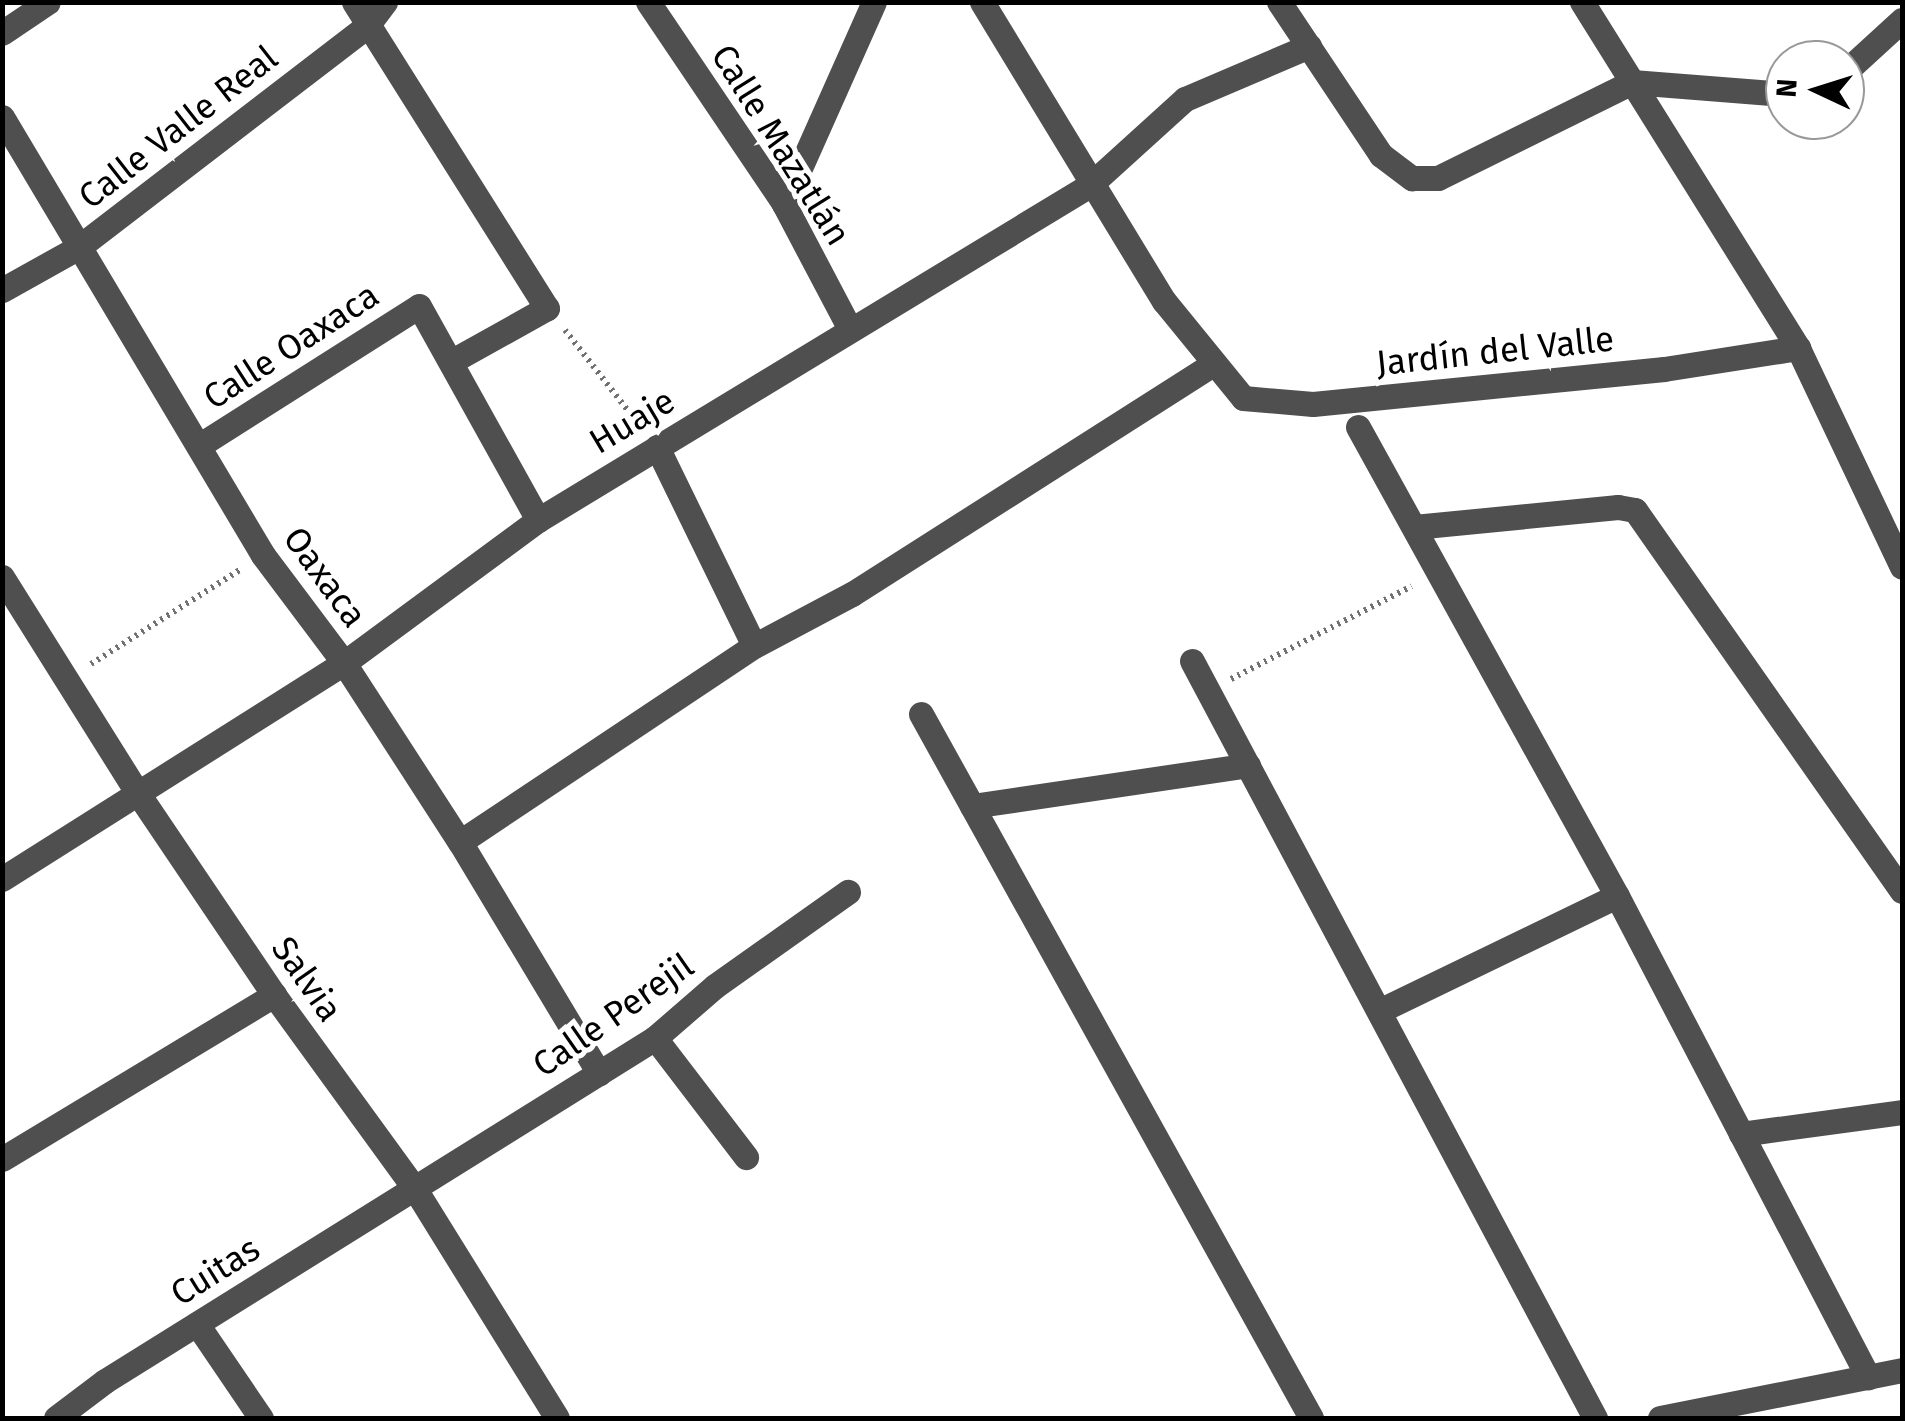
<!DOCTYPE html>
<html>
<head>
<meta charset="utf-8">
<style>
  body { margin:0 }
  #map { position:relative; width:1905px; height:1421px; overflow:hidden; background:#fff; font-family:"Fira Sans",sans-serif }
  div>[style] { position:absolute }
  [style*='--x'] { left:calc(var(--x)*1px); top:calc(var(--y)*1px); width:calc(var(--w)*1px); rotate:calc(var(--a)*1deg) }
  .path>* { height:6px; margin-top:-3px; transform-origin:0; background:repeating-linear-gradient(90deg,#717171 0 2.5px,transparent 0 7.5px) }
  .minor>* { height:25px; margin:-12.5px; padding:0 12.5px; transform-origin:12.5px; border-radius:12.5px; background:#4f4f4f }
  span { translate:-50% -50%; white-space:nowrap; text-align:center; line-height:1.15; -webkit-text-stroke:10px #fff; paint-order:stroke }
  .street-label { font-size:35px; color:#000 }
  .frame { position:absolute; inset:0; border:5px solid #000; pointer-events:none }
  .north { position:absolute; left:1765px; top:40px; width:100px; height:100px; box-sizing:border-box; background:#fff; border:2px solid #999; border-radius:50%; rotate:274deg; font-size:28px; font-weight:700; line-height:40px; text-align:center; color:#000 }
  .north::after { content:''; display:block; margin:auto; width:35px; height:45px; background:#000; clip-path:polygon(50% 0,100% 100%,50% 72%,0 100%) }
</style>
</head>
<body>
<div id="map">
  <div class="path">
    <i style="--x:565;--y:330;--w:122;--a:52"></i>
    <i style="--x:91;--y:664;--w:178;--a:-32.3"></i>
    <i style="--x:1231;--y:679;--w:203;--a:-27.2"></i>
  </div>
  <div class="minor">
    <i style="--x:354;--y:2;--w:362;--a:57.8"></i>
    <i style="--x:547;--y:308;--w:109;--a:150.8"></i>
    <i style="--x:648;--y:2;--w:244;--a:56"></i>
    <i style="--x:784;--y:204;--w:141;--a:62.2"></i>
    <i style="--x:982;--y:2;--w:350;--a:58.7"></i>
    <i style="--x:1164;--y:301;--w:125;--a:50.8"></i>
    <i style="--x:1243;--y:398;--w:70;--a:4.9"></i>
    <i style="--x:1313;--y:404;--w:353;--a:-5.7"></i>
    <i style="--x:1664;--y:369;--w:136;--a:-8.9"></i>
    <i style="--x:1279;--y:2;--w:184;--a:56.3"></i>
    <i style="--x:1381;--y:155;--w:39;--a:37"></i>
    <i style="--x:1412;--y:178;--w:26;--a:0"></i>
    <i style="--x:1438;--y:178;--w:216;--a:-26.3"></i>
    <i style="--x:1582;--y:2;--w:408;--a:58"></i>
    <i style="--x:1798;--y:348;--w:242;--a:64.6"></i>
    <i style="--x:2;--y:33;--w:55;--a:-34"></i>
    <i style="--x:1845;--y:72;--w:77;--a:-42.4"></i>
    <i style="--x:1632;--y:82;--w:153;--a:4.5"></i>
    <i style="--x:2;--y:117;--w:510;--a:59.21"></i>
    <i style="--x:263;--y:555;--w:135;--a:53.1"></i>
    <i style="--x:344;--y:663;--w:213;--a:57.1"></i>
    <i style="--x:460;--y:842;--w:270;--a:59"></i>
    <i style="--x:784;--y:204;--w:221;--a:-66"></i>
    <i style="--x:2;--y:290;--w:88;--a:-29.2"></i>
    <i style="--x:79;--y:247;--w:363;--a:-37.5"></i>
    <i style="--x:367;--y:26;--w:30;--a:-53"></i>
    <i style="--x:1358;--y:427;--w:536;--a:61.09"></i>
    <i style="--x:1617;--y:896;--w:543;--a:62.44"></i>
    <i style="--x:200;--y:445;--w:259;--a:-32.4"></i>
    <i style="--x:419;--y:306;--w:245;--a:60.9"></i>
    <i style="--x:657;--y:447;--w:221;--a:64"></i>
    <i style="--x:1414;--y:527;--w:205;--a:-5.6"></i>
    <i style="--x:1618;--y:507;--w:17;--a:10"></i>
    <i style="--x:1635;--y:510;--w:465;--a:55"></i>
    <i style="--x:2;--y:577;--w:254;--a:57.9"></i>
    <i style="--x:137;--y:792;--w:245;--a:56"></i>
    <i style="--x:274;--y:995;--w:240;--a:54"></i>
    <i style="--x:415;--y:1189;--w:269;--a:58.2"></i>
    <i style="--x:1192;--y:661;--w:858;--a:61.97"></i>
    <i style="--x:921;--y:714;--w:805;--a:61.01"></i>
    <i style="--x:972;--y:806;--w:279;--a:-8.4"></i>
    <i style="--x:460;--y:842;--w:353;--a:-33.7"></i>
    <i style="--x:754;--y:646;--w:111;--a:-28"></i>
    <i style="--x:852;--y:594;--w:429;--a:-32.5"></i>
    <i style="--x:2;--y:879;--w:404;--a:-32.3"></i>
    <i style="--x:344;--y:663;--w:241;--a:-36.4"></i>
    <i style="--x:538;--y:520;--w:646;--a:-31.25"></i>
    <i style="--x:1090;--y:185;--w:128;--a:-42.2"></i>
    <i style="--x:1185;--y:99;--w:135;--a:-23.1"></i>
    <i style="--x:1379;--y:1011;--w:264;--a:-25.8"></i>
    <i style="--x:655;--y:1038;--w:150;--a:52.6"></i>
    <i style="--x:1741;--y:1134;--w:162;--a:-7.8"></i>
    <i style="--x:2;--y:1159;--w:318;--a:-31.1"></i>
    <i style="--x:197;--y:1324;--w:114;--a:55.8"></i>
    <i style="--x:56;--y:1418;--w:61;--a:-37.1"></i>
    <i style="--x:105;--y:1381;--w:648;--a:-31.95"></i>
    <i style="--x:655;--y:1038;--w:79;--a:-40.9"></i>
    <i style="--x:715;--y:986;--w:163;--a:-35.3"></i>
    <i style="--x:1660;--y:1418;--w:247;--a:-11.2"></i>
  </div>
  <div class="street-label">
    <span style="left:178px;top:127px;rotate:-38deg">Calle Valle Real</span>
    <span style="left:781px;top:145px;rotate:58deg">Calle Mazatlán</span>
    <span style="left:291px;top:346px;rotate:-33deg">Calle Oaxaca</span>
    <span style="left:1495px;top:351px;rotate:-6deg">Jardín del Valle</span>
    <span style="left:632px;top:421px;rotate:-31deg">Huaje</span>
    <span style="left:325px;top:577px;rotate:54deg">Oaxaca</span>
    <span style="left:307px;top:979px;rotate:55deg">Salvia</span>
    <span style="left:613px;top:1015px;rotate:-35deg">Calle Perejil</span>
    <span style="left:215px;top:1271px;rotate:-32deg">Cuitas</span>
  </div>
  <div class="frame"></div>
  <div class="north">N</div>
</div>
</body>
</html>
